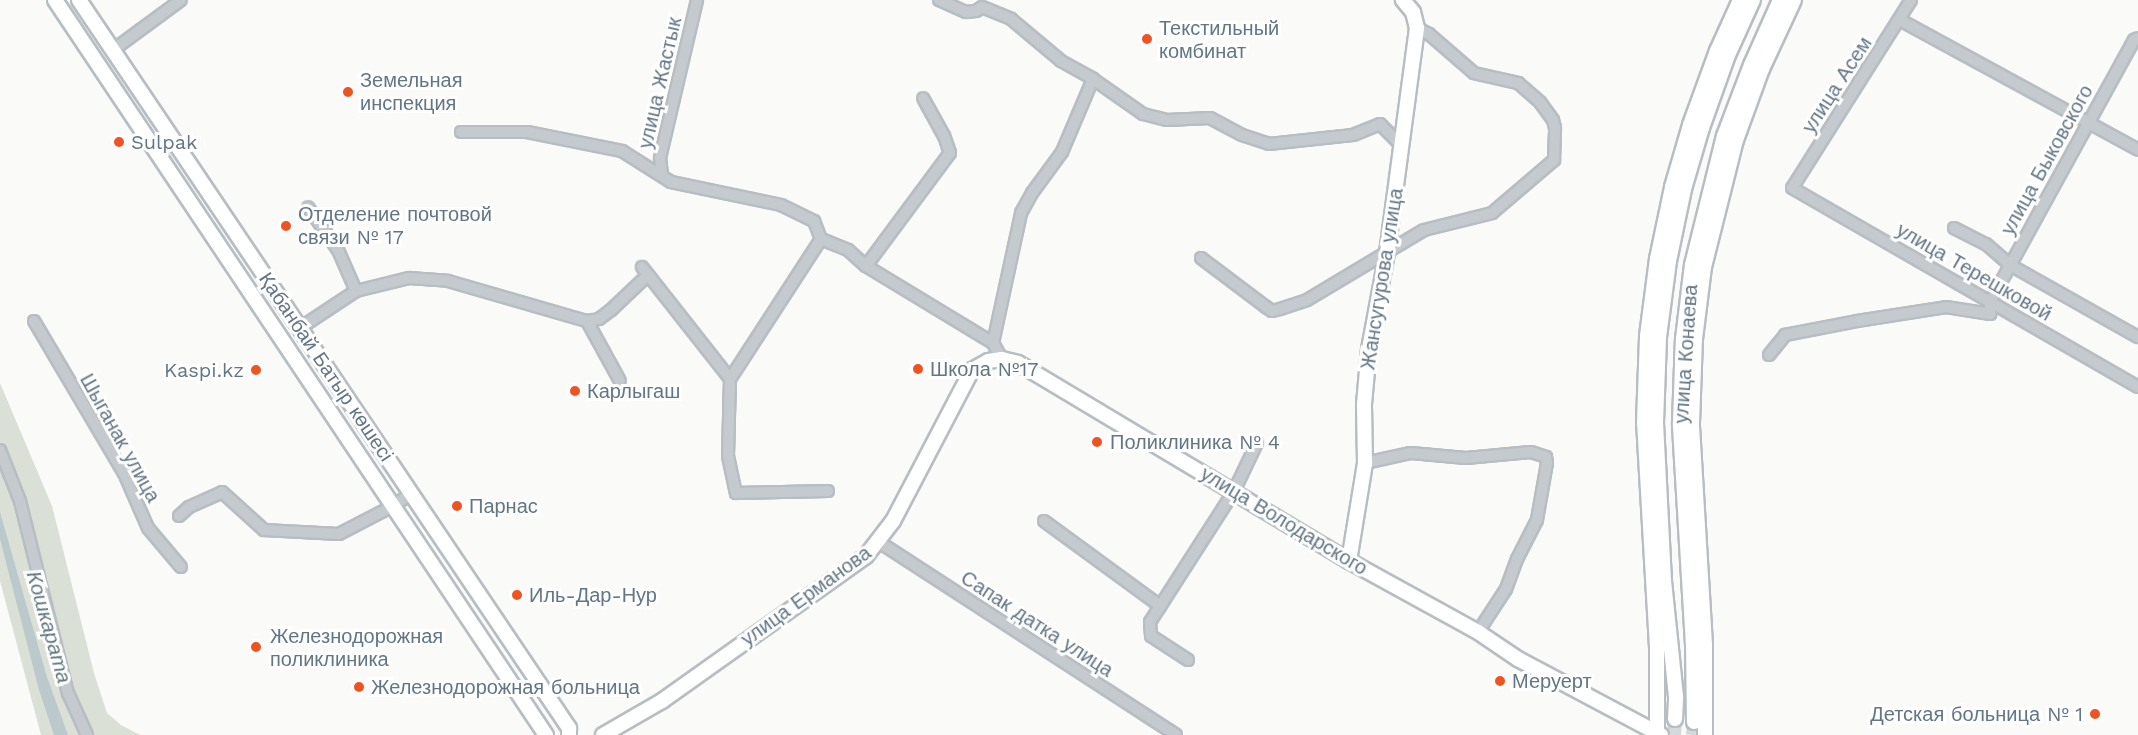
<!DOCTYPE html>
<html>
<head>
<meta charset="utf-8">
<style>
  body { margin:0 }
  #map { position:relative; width:2138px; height:735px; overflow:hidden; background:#fafaf8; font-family:"Work Sans",sans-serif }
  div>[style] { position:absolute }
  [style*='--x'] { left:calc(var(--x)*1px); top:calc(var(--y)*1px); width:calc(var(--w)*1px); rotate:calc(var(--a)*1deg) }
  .green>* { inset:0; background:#dae0d6 }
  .water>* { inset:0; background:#bbc9cc }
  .secondary-tunnel>* { height:14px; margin-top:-7px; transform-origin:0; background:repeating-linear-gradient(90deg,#d4d9db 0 14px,transparent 0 21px) }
  .roads { filter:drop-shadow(2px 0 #b7bec3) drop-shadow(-2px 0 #b7bec3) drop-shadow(0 2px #b7bec3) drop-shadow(0 -2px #b7bec3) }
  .street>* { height:10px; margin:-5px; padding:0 5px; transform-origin:5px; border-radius:5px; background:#c5cace }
  .secondary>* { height:14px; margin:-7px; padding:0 7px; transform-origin:7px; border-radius:7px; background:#fff }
  .dots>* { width:16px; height:16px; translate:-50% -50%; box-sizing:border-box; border:3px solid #fff; border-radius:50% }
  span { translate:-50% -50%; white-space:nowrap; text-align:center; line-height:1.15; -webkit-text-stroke:6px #fff; paint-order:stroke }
  .poi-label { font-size:20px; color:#637685 }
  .left { translate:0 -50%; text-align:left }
  .right { translate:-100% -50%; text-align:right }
  .street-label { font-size:20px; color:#637685 }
  .water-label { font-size:21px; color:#5e767e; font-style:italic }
</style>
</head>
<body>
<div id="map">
  <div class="green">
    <i style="clip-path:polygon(0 383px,52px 506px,94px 673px,107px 713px,121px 725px,140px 735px,41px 735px,0 581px)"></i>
  </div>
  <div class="water">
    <i style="clip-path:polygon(0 512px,47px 677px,68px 735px,54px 735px,39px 690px,0 539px)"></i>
  </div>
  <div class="secondary-tunnel">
    <i style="--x:1674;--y:735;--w:16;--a:-86"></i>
    <i style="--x:1693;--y:735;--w:13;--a:-86"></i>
  </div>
  <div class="roads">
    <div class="street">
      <i style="--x:939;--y:0;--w:30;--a:24"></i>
      <i style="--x:966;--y:12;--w:10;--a:-6"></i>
      <i style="--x:976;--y:11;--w:7;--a:-34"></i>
      <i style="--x:1911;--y:0;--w:222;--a:122.3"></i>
      <i style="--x:1792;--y:188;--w:399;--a:29.9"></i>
      <i style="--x:982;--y:7;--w:31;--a:22"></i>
      <i style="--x:1011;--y:19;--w:65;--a:40"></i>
      <i style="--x:1061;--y:61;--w:37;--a:29"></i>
      <i style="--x:1093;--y:79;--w:61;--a:35"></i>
      <i style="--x:1143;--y:114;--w:25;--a:14"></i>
      <i style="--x:1167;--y:120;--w:43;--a:-2.7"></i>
      <i style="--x:1210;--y:118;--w:36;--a:28"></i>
      <i style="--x:1242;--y:135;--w:28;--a:18"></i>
      <i style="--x:1269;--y:144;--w:84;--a:-6.1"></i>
      <i style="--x:1353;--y:135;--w:29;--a:-22"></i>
      <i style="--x:1380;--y:124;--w:31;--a:45"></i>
      <i style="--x:1900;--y:20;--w:271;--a:28.6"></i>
      <i style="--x:113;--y:50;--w:84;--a:-36.3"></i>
      <i style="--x:461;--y:132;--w:66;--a:0"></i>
      <i style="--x:527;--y:132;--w:97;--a:11.3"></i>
      <i style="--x:622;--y:151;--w:58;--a:32.3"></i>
      <i style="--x:671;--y:182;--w:112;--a:11.8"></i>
      <i style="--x:781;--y:205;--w:37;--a:26"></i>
      <i style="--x:814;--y:221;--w:19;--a:69"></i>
      <i style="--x:821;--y:239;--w:29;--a:22"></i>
      <i style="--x:848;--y:250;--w:24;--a:42"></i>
      <i style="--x:866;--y:266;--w:149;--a:31.2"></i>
      <i style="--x:993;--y:343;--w:18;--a:61"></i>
      <i style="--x:662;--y:174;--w:16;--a:-97"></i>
      <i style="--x:660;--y:158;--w:162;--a:-76.8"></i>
      <i style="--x:1954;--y:228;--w:36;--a:27"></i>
      <i style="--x:1986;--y:244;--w:32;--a:41"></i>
      <i style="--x:2010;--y:265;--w:147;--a:29.4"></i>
      <i style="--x:821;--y:239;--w:167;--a:123"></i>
      <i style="--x:730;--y:379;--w:77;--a:91.5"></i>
      <i style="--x:728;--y:456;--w:38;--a:78"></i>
      <i style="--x:736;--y:493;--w:92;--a:-1.2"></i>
      <i style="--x:1201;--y:258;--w:81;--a:37"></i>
      <i style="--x:1266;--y:307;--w:7;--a:34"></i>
      <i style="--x:1272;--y:311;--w:8;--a:-14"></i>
      <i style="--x:1280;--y:309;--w:28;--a:-18"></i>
      <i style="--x:1307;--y:300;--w:136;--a:-30.9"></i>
      <i style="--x:1424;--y:230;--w:70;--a:-14"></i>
      <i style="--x:1492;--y:213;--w:82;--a:-40.5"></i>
      <i style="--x:1554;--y:160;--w:32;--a:-88"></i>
      <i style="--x:1555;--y:128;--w:8;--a:-104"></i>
      <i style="--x:1553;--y:120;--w:22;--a:-126"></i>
      <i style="--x:1540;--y:102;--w:29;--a:-139"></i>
      <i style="--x:1518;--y:83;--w:45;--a:-167.2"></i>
      <i style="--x:1474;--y:73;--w:60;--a:-139.1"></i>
      <i style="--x:1429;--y:34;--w:13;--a:-153"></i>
      <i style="--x:866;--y:266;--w:141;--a:-53.4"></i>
      <i style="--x:950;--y:153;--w:18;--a:-109"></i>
      <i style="--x:944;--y:136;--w:43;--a:-118.9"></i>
      <i style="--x:642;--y:267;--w:142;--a:51.8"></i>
      <i style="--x:356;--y:291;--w:55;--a:-13.8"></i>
      <i style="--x:409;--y:278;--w:39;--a:4"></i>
      <i style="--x:448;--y:281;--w:145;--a:16.1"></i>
      <i style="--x:587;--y:321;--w:68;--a:61.2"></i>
      <i style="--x:34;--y:321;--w:177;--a:59.4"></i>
      <i style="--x:124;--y:473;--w:60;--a:66.4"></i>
      <i style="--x:148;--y:528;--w:51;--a:49.8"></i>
      <i style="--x:587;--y:321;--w:12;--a:-9"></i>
      <i style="--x:599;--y:319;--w:15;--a:-37"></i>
      <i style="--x:611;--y:310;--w:51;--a:-43.4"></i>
      <i style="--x:300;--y:328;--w:67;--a:-33.5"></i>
      <i style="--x:356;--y:291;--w:45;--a:-113.7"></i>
      <i style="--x:338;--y:250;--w:52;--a:-124.9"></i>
      <i style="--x:993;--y:343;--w:133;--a:-77.8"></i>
      <i style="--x:1021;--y:213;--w:23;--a:-61"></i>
      <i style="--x:1032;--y:193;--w:51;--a:-53.8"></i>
      <i style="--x:1062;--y:152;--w:79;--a:-67"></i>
      <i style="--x:1769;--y:355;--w:26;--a:-51"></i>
      <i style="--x:1785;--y:335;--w:73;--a:-11"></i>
      <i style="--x:1857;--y:321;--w:90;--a:-8.9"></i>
      <i style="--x:1946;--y:307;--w:45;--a:9"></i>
      <i style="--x:1990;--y:314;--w:12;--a:-90"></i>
      <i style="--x:1990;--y:302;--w:299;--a:-61.2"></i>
      <i style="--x:2134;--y:40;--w:4;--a:-27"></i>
      <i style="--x:0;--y:450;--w:55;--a:68.6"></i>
      <i style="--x:20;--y:501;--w:198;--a:76"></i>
      <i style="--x:68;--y:693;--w:46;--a:65.7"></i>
      <i style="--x:1365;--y:463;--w:47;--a:-12.3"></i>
      <i style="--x:1411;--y:453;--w:55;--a:5.2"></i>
      <i style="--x:1466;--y:458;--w:65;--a:-5.3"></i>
      <i style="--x:1531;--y:452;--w:16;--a:18"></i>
      <i style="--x:1546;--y:457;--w:6;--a:81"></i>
      <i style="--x:1547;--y:463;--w:58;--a:100"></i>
      <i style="--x:1537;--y:520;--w:44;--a:117.1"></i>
      <i style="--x:1517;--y:559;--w:32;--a:110"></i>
      <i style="--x:1506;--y:589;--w:51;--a:123.1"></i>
      <i style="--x:179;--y:516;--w:13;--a:-42"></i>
      <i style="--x:189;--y:507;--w:36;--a:-24"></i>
      <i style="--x:222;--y:492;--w:57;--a:42.1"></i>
      <i style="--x:264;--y:530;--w:75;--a:3.1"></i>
      <i style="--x:339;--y:534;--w:61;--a:-27.4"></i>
      <i style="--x:393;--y:506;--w:22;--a:-34"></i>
      <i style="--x:1044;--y:521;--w:144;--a:36.2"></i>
      <i style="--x:879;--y:542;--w:354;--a:33"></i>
      <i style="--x:1188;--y:660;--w:44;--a:-147"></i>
      <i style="--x:1151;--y:636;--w:14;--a:-94"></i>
      <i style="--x:1150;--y:622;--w:156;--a:-57.3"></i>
      <i style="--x:1234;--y:491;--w:53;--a:-64.4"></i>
    </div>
    <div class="secondary">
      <i style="--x:55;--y:0;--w:884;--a:56.26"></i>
      <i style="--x:79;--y:0;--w:878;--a:56.06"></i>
      <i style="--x:569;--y:728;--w:7;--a:90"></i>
      <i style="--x:1349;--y:561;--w:99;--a:-80.7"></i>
      <i style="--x:1365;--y:463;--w:59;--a:-91"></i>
      <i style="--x:1364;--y:404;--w:55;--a:-84.8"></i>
      <i style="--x:1369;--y:349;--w:98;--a:-79.4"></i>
      <i style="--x:1387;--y:253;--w:227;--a:-82.4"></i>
      <i style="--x:1417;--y:28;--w:16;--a:-104"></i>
      <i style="--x:1413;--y:12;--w:16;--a:-130"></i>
      <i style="--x:1675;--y:719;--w:22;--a:-87"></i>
      <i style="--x:1676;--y:697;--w:117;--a:-95.9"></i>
      <i style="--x:1664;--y:581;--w:158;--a:-92.9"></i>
      <i style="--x:1656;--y:423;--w:86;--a:-88"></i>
      <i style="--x:1659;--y:337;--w:77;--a:-82.5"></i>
      <i style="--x:1669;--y:261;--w:74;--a:-78.2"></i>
      <i style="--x:1684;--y:189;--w:64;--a:-73.6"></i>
      <i style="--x:1702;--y:128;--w:77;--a:-70.4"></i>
      <i style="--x:1728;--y:55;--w:60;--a:-65.6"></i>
      <i style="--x:1694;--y:722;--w:77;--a:-90.7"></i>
      <i style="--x:1693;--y:645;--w:222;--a:-93.4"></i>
      <i style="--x:1680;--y:423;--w:84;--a:-88"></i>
      <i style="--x:1683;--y:339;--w:75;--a:-83.1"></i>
      <i style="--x:1692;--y:265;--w:133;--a:-76.1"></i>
      <i style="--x:1724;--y:136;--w:76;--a:-69.2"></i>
      <i style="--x:1751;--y:65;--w:71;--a:-66"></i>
      <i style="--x:603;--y:735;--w:68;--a:-30"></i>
      <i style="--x:662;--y:701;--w:250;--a:-35.4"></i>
      <i style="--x:866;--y:556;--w:44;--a:-52.4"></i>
      <i style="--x:893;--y:521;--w:170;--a:-62.4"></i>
      <i style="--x:972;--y:370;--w:18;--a:-29"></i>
      <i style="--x:988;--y:361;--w:14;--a:-8"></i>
      <i style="--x:1002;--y:359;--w:16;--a:14"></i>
      <i style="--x:1018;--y:363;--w:386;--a:30.9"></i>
      <i style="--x:1349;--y:561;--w:147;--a:28.8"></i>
      <i style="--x:1478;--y:632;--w:48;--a:34"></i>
      <i style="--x:1518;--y:659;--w:162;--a:28"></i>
      <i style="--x:1657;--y:735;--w:88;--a:-90"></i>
      <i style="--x:1657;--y:647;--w:224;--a:-93.3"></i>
      <i style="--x:1644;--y:423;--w:87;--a:-88"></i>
      <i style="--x:1647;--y:336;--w:78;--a:-82.6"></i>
      <i style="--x:1657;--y:259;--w:74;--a:-78.2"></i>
      <i style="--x:1672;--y:187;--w:65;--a:-73.8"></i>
      <i style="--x:1690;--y:125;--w:79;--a:-70"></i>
      <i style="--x:1717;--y:51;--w:56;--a:-65.7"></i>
      <i style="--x:1705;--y:735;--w:90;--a:-90"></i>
      <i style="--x:1705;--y:645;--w:222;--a:-93.4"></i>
      <i style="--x:1692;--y:423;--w:84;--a:-88"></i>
      <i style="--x:1695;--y:339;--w:73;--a:-82.9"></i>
      <i style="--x:1704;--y:267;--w:131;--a:-75.9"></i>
      <i style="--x:1736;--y:140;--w:76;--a:-69.9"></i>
      <i style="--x:1762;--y:69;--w:76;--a:-65.1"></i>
    </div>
  </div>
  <div class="dots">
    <i style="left:1147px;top:39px;background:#ef5322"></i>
    <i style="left:348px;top:92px;background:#ef5322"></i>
    <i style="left:119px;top:142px;background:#ef5322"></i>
    <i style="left:286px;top:226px;background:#ef5322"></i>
    <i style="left:918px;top:369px;background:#ef5322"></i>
    <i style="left:256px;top:370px;background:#ef5322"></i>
    <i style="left:575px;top:391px;background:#ef5322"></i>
    <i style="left:1097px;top:442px;background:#ef5322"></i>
    <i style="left:457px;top:506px;background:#ef5322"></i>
    <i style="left:517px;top:595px;background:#ef5322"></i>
    <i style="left:256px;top:647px;background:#ef5322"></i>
    <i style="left:1500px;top:681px;background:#ef5322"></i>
    <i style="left:359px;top:687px;background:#ef5322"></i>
    <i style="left:2095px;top:714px;background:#ef5322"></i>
  </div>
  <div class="poi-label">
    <span class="left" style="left:1159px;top:40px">Текстильный<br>комбинат</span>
    <span class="left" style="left:360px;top:92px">Земельная<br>инспекция</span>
    <span class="left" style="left:131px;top:142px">Sulpak</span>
    <span class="left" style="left:298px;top:226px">Отделение почтовой<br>связи № 17</span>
    <span class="left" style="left:930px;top:369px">Школа №17</span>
    <span class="right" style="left:244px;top:370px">Kaspi.kz</span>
    <span class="left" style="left:587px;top:391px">Карлыгаш</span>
    <span class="left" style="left:1110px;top:442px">Поликлиника № 4</span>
    <span class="left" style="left:469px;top:506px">Парнас</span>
    <span class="left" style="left:529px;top:595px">Иль-Дар-Нур</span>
    <span class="left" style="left:270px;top:648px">Железнодорожная<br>поликлиника</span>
    <span class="left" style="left:1512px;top:681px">Меруерт</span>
    <span class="left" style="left:371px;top:687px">Железнодорожная больница</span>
    <span class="right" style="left:2083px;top:714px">Детская больница № 1</span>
  </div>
  <div class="street-label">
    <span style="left:660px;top:83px;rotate:-77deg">улица Жастык</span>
    <span style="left:1837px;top:85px;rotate:-57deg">улица Асем</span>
    <span style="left:2047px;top:160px;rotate:-61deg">улица Быковского</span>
    <span style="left:1974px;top:272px;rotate:30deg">улица Терешковой</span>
    <span style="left:1382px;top:279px;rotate:-81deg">Жансугурова улица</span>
    <span style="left:1686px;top:354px;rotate:-86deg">улица Конаева</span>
    <span style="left:326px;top:367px;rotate:56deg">Қабанбай Батыр көшесі</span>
    <span style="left:120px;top:438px;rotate:61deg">Шыганак улица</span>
    <span style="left:1284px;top:521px;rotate:31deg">улица Володарского</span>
    <span style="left:806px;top:596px;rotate:-36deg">улица Ерманова</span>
    <span style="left:1037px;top:624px;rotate:33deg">Сапак датка улица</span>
  </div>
  <div class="water-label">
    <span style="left:49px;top:627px;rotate:74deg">Кошкарата</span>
  </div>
</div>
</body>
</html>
